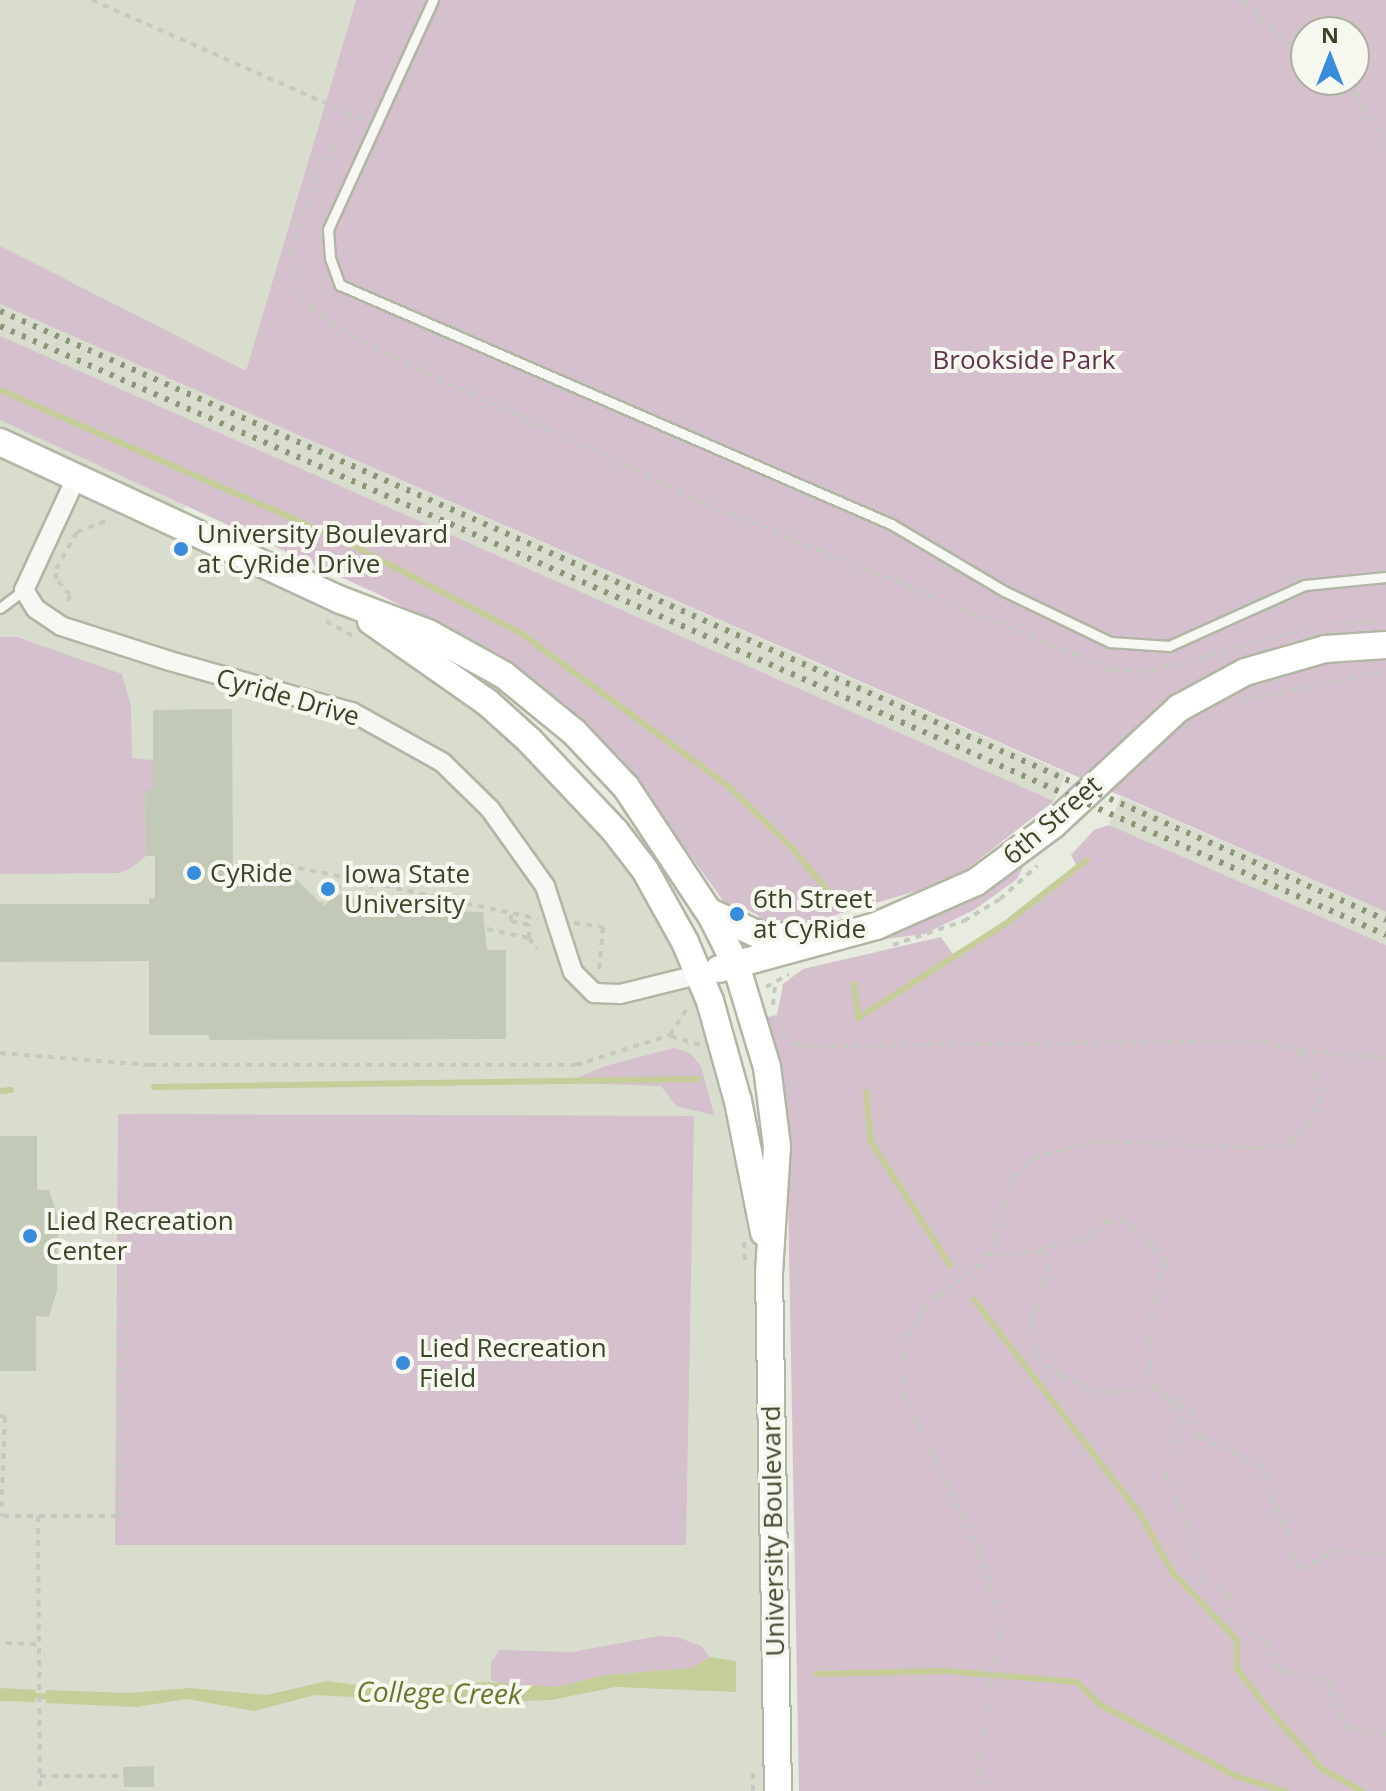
<!DOCTYPE html>
<html>
<head>
<meta charset="utf-8">
<style>
  body { margin:0 }
  #map { position:relative; width:1386px; height:1791px; overflow:hidden; background:#e8ebe0; font-family:"Open Sans",sans-serif }
  div>[style] { position:absolute }
  [style*='--x'] { left:calc(var(--x)*1px); top:calc(var(--y)*1px); width:calc(var(--w)*1px); rotate:calc(var(--a)*1deg) }
  .built>* { inset:0; background:#d8ddce }
  .green>* { inset:0; background:#d5c1cd }
  .water>* { inset:0; background:#c5ce98 }
  .stream>* { height:6px; margin:-3px; padding:0 3px; transform-origin:3px; border-radius:3px; background:#c5ce98 }
  .building>* { inset:0; background:#c3c9b7 }
  .path>* { height:4px; margin-top:-2px; transform-origin:0; background:repeating-linear-gradient(90deg,#c6c9bf 0 6px,transparent 0 12px) }
  .roads { filter:drop-shadow(2px 0 #b1b6a5) drop-shadow(-2px 0 #b1b6a5) drop-shadow(0 2px #b1b6a5) drop-shadow(0 -2px #b1b6a5) }
  .service>* { height:9px; margin:-4.5px; padding:0 4.5px; transform-origin:4.5px; border-radius:4.5px; background:#f7f8f4 }
  .minor>* { height:18px; margin:-9px; padding:0 9px; transform-origin:9px; border-radius:9px; background:#f7f8f4 }
  .secondary>* { height:26px; margin:-13px; padding:0 13px; transform-origin:13px; border-radius:13px; background:#fff }
  .rail>* { height:6px; margin-top:-3px; transform-origin:0; background:repeating-linear-gradient(90deg,#8e9678 0 4px,transparent 0 12px) }
  .dots>* { width:22px; height:22px; translate:-50% -50%; box-sizing:border-box; border:4px solid #f6f8f0; border-radius:50% }
  span { translate:-50% -50%; white-space:nowrap; text-align:center; line-height:1.15; -webkit-text-stroke:8px #f6f8f0; paint-order:stroke }
  .park-label { font-size:26px; color:#61334c }
  .poi-label { font-size:26px; color:#3c4427 }
  .left { translate:0 -50%; text-align:left }
  .street-label { font-size:26px; color:#3c4427 }
  .water-label { font-size:28px; color:#67772c; font-style:italic }
  .north { position:absolute; left:1290px; top:16px; width:80px; height:80px; box-sizing:border-box; background:#f6f8f0; border:2px solid #acb0a0; border-radius:50%; rotate:0deg; font-size:22px; font-weight:700; line-height:32px; text-align:center; color:#3c4427 }
  .north::after { content:''; display:block; margin:auto; width:28px; height:36px; background:#398bdc; clip-path:polygon(50% 0,100% 100%,50% 72%,0 100%) }
</style>
</head>
<body>
<div id="map">
  <div class="built">
    <i style="clip-path:polygon(0 0,356px 0,246px 372px,230px 405px,1066px 773px,1054px 801px,218px 433px,178px 522px,338px 599px,530px 741px,685px 942px,762px 1220px,777px 1791px,0 1791px)"></i>
    <i style="clip-path:polygon(1121px 797px,1386px 912px,1386px 945px,1109px 825px)"></i>
  </div>
  <div class="green">
    <i style="clip-path:polygon(evenodd,356px 0,1386px 0,1386px 912px,0 304px,0 246px,246px 371px,356px 0,1306px 32px,1354px 32px,1354px 80px,1306px 80px,1306px 32px)"></i>
    <i style="clip-path:polygon(0 336px,1054px 801px,963px 872px,917px 891px,811px 922px,755px 925px,759px 916px,744px 908px,738px 915px,724px 902px,620px 758px,552px 697px,490px 651px,380px 595px,0 420px)"></i>
    <i style="clip-path:polygon(0 637px,17px 637px,122px 674px,131px 706px,132px 758px,153px 760px,153px 790px,145px 791px,146px 856px,131px 868px,120px 873px,0 874px)"></i>
    <i style="clip-path:polygon(1109px 825px,1386px 945px,1386px 1791px,799px 1791px,787px 1142px,767px 1017px,777px 1015px,783px 984px,803px 969px,941px 937px,955px 957px,1079px 870px,1071px 855px,1094px 830px)"></i>
    <i style="clip-path:polygon(1025px 863px,1017px 879px,974px 910px,924px 934px,879px 940px,969px 902px)"></i>
    <i style="clip-path:polygon(674px 1048px,690px 1053px,701px 1066px,714px 1115px,676px 1106px,661px 1086px,578px 1083px,579px 1077px,605px 1066px)"></i>
    <i style="clip-path:polygon(118px 1114px,694px 1116px,686px 1545px,115px 1545px)"></i>
    <i style="clip-path:polygon(658px 1636px,677px 1637px,701px 1646px,710px 1657px,692px 1668px,604px 1675px,557px 1687px,509px 1687px,491px 1680px,491px 1662px,500px 1650px,572px 1652px)"></i>
  </div>
  <div class="water">
    <i style="clip-path:polygon(710px 1657px,736px 1661px,736px 1692px,616px 1687px,551px 1700px,466px 1703px,315px 1695px,254px 1711px,187px 1699px,136px 1707px,46px 1703px,46px 1690px,130px 1693px,190px 1688px,267px 1695px,327px 1681px,387px 1689px,487px 1682px,557px 1687px,604px 1675px,692px 1668px)"></i>
    <i style="clip-path:polygon(0 1688px,36px 1690px,35px 1702px,0 1701px)"></i>
  </div>
  <div class="stream">
    <i style="--x:0;--y:390;--w:382;--a:23.7"></i>
    <i style="--x:350;--y:544;--w:194;--a:27.6"></i>
    <i style="--x:522;--y:634;--w:255;--a:36.4"></i>
    <i style="--x:727;--y:785;--w:89;--a:44.1"></i>
    <i style="--x:791;--y:847;--w:72;--a:50.1"></i>
    <i style="--x:854;--y:984;--w:34;--a:83"></i>
    <i style="--x:858;--y:1018;--w:174;--a:-32.6"></i>
    <i style="--x:1005;--y:924;--w:104;--a:-38"></i>
    <i style="--x:154;--y:1087;--w:544;--a:-0.84"></i>
    <i style="--x:0;--y:1091;--w:11;--a:-5"></i>
    <i style="--x:866;--y:1092;--w:50;--a:84.3"></i>
    <i style="--x:871;--y:1142;--w:146;--a:57.3"></i>
    <i style="--x:974;--y:1300;--w:271;--a:52.2"></i>
    <i style="--x:1140;--y:1514;--w:66;--a:61.1"></i>
    <i style="--x:1172;--y:1572;--w:94;--a:46.3"></i>
    <i style="--x:1237;--y:1640;--w:29;--a:90"></i>
    <i style="--x:1237;--y:1669;--w:52;--a:52"></i>
    <i style="--x:1269;--y:1710;--w:79;--a:48.1"></i>
    <i style="--x:1322;--y:1769;--w:46;--a:28.8"></i>
    <i style="--x:816;--y:1674;--w:129;--a:-1.3"></i>
    <i style="--x:945;--y:1671;--w:132;--a:4.8"></i>
    <i style="--x:1077;--y:1682;--w:31;--a:45"></i>
    <i style="--x:1099;--y:1704;--w:157;--a:27.7"></i>
    <i style="--x:1238;--y:1777;--w:49;--a:16.6"></i>
    <i style="--x:28;--y:1696;--w:24;--a:2"></i>
  </div>
  <div class="building">
    <i style="clip-path:polygon(232px 709px,233px 880px,268px 880px,282px 866px,324px 906px,336px 895px,349px 894px,366px 911px,483px 912px,487px 950px,506px 950px,506px 1039px,209px 1040px,209px 1035px,149px 1035px,149px 961px,0 962px,0 904px,149px 904px,149px 898px,155px 898px,155px 856px,146px 856px,145px 790px,153px 790px,153px 710px)"></i>
    <i style="clip-path:polygon(0 1136px,37px 1136px,37px 1190px,49px 1190px,58px 1217px,57px 1290px,49px 1317px,36px 1316px,36px 1371px,0 1371px)"></i>
    <i style="clip-path:polygon(154px 1766px,154px 1787px,124px 1787px,123px 1767px)"></i>
  </div>
  <div class="path">
    <i style="--x:92;--y:0;--w:297;--a:23.8"></i>
    <i style="--x:1244;--y:0;--w:88;--a:45.5"></i>
    <i style="--x:1329;--y:80;--w:31;--a:27"></i>
    <i style="--x:1357;--y:94;--w:62;--a:62.2"></i>
    <i style="--x:348;--y:112;--w:110;--a:115.4"></i>
    <i style="--x:301;--y:211;--w:41;--a:101.3"></i>
    <i style="--x:293;--y:251;--w:35;--a:87"></i>
    <i style="--x:295;--y:286;--w:27;--a:54"></i>
    <i style="--x:311;--y:308;--w:61;--a:33.7"></i>
    <i style="--x:362;--y:342;--w:380;--a:25.2"></i>
    <i style="--x:706;--y:504;--w:440;--a:22.2"></i>
    <i style="--x:1113;--y:670;--w:39;--a:1"></i>
    <i style="--x:1152;--y:671;--w:170;--a:-15.3"></i>
    <i style="--x:68;--y:601;--w:6;--a:-72"></i>
    <i style="--x:70;--y:595;--w:21;--a:-131"></i>
    <i style="--x:56;--y:579;--w:10;--a:-90"></i>
    <i style="--x:56;--y:569;--w:43;--a:-60.4"></i>
    <i style="--x:77;--y:532;--w:36;--a:-21"></i>
    <i style="--x:326;--y:621;--w:31;--a:29"></i>
    <i style="--x:1333;--y:624;--w:47;--a:-3.7"></i>
    <i style="--x:1244;--y:700;--w:145;--a:-11.5"></i>
    <i style="--x:275;--y:863;--w:76;--a:11.5"></i>
    <i style="--x:349;--y:878;--w:38;--a:137"></i>
    <i style="--x:349;--y:878;--w:193;--a:12.2"></i>
    <i style="--x:371;--y:883;--w:17;--a:90"></i>
    <i style="--x:371;--y:900;--w:30;--a:0"></i>
    <i style="--x:401;--y:900;--w:11;--a:90"></i>
    <i style="--x:574;--y:923;--w:29;--a:8"></i>
    <i style="--x:603;--y:927;--w:45;--a:95.1"></i>
    <i style="--x:487;--y:929;--w:43;--a:12.1"></i>
    <i style="--x:529;--y:938;--w:13;--a:-90"></i>
    <i style="--x:529;--y:925;--w:18;--a:-167"></i>
    <i style="--x:511;--y:921;--w:8;--a:-90"></i>
    <i style="--x:529;--y:938;--w:14;--a:54"></i>
    <i style="--x:893;--y:945;--w:75;--a:-18.7"></i>
    <i style="--x:964;--y:921;--w:42;--a:-31.4"></i>
    <i style="--x:1000;--y:899;--w:50;--a:-41.7"></i>
    <i style="--x:766;--y:987;--w:26;--a:-29"></i>
    <i style="--x:773;--y:1005;--w:20;--a:-84"></i>
    <i style="--x:671;--y:1036;--w:31;--a:17"></i>
    <i style="--x:782;--y:1036;--w:17;--a:31"></i>
    <i style="--x:797;--y:1045;--w:33;--a:2"></i>
    <i style="--x:830;--y:1046;--w:433;--a:-0.7"></i>
    <i style="--x:1263;--y:1041;--w:38;--a:15"></i>
    <i style="--x:1300;--y:1051;--w:28;--a:58"></i>
    <i style="--x:1315;--y:1075;--w:23;--a:77"></i>
    <i style="--x:1320;--y:1097;--w:24;--a:109"></i>
    <i style="--x:1312;--y:1120;--w:33;--a:134"></i>
    <i style="--x:1289;--y:1144;--w:26;--a:171"></i>
    <i style="--x:1263;--y:1148;--w:166;--a:-177.6"></i>
    <i style="--x:1097;--y:1141;--w:63;--a:165.3"></i>
    <i style="--x:1036;--y:1157;--w:30;--a:138"></i>
    <i style="--x:1014;--y:1177;--w:68;--a:107.1"></i>
    <i style="--x:994;--y:1242;--w:26;--a:121"></i>
    <i style="--x:981;--y:1264;--w:54;--a:143.3"></i>
    <i style="--x:938;--y:1296;--w:35;--a:134"></i>
    <i style="--x:914;--y:1321;--w:22;--a:117"></i>
    <i style="--x:904;--y:1341;--w:53;--a:91.1"></i>
    <i style="--x:903;--y:1394;--w:175;--a:64.3"></i>
    <i style="--x:979;--y:1552;--w:73;--a:72.6"></i>
    <i style="--x:1001;--y:1622;--w:136;--a:99.3"></i>
    <i style="--x:979;--y:1756;--w:35;--a:90"></i>
    <i style="--x:1300;--y:1051;--w:86;--a:4.7"></i>
    <i style="--x:0;--y:1053;--w:150;--a:4.6"></i>
    <i style="--x:150;--y:1065;--w:426;--a:0"></i>
    <i style="--x:576;--y:1065;--w:99;--a:-17.7"></i>
    <i style="--x:670;--y:1035;--w:33;--a:-57"></i>
    <i style="--x:744;--y:1242;--w:19;--a:87"></i>
    <i style="--x:1039;--y:1249;--w:48;--a:-12"></i>
    <i style="--x:1086;--y:1239;--w:28;--a:-38"></i>
    <i style="--x:1108;--y:1222;--w:13;--a:-9"></i>
    <i style="--x:1121;--y:1220;--w:43;--a:39.3"></i>
    <i style="--x:1154;--y:1247;--w:19;--a:54"></i>
    <i style="--x:1165;--y:1262;--w:52;--a:104.6"></i>
    <i style="--x:1152;--y:1312;--w:58;--a:92"></i>
    <i style="--x:1150;--y:1370;--w:22;--a:68"></i>
    <i style="--x:987;--y:1254;--w:59;--a:-1.9"></i>
    <i style="--x:1046;--y:1252;--w:30;--a:90"></i>
    <i style="--x:1046;--y:1282;--w:40;--a:111"></i>
    <i style="--x:1032;--y:1319;--w:38;--a:83"></i>
    <i style="--x:1037;--y:1357;--w:32;--a:39"></i>
    <i style="--x:1062;--y:1377;--w:44;--a:21.3"></i>
    <i style="--x:1103;--y:1393;--w:50;--a:-5.7"></i>
    <i style="--x:1153;--y:1388;--w:31;--a:36"></i>
    <i style="--x:1178;--y:1406;--w:33;--a:88"></i>
    <i style="--x:1179;--y:1439;--w:39;--a:111"></i>
    <i style="--x:1165;--y:1475;--w:38;--a:63"></i>
    <i style="--x:1182;--y:1509;--w:74;--a:72.8"></i>
    <i style="--x:1204;--y:1580;--w:27;--a:31"></i>
    <i style="--x:1227;--y:1594;--w:27;--a:84"></i>
    <i style="--x:1230;--y:1621;--w:41;--a:31"></i>
    <i style="--x:1265;--y:1642;--w:33;--a:63"></i>
    <i style="--x:1280;--y:1671;--w:49;--a:10.6"></i>
    <i style="--x:1328;--y:1680;--w:50;--a:70.1"></i>
    <i style="--x:1345;--y:1727;--w:42;--a:11"></i>
    <i style="--x:1170;--y:1398;--w:24;--a:28"></i>
    <i style="--x:1191;--y:1409;--w:30;--a:73"></i>
    <i style="--x:1200;--y:1438;--w:64;--a:23"></i>
    <i style="--x:1259;--y:1463;--w:114;--a:68.4"></i>
    <i style="--x:1301;--y:1569;--w:38;--a:-28"></i>
    <i style="--x:1335;--y:1551;--w:51;--a:3.4"></i>
    <i style="--x:0;--y:1416;--w:5;--a:11"></i>
    <i style="--x:5;--y:1417;--w:99;--a:92.3"></i>
    <i style="--x:3;--y:1516;--w:116;--a:0"></i>
    <i style="--x:119;--y:1516;--w:246;--a:-88.6"></i>
    <i style="--x:38;--y:1516;--w:275;--a:89.6"></i>
    <i style="--x:6;--y:1643;--w:33;--a:2"></i>
    <i style="--x:753;--y:1773;--w:18;--a:90"></i>
    <i style="--x:40;--y:1776;--w:83;--a:0"></i>
  </div>
  <div class="roads">
    <div class="service">
      <i style="--x:433;--y:0;--w:252;--a:114.6"></i>
      <i style="--x:328;--y:229;--w:29;--a:86"></i>
      <i style="--x:330;--y:258;--w:29;--a:70"></i>
      <i style="--x:340;--y:285;--w:601;--a:23.45"></i>
      <i style="--x:891;--y:524;--w:131;--a:30.7"></i>
      <i style="--x:1004;--y:591;--w:118;--a:25.7"></i>
      <i style="--x:1110;--y:642;--w:59;--a:3.9"></i>
      <i style="--x:1169;--y:646;--w:149;--a:-24.2"></i>
      <i style="--x:1305;--y:585;--w:81;--a:-5.6"></i>
      <i style="--x:0;--y:608;--w:30;--a:-37"></i>
    </div>
    <div class="minor">
      <i style="--x:77;--y:476;--w:126;--a:114.9"></i>
      <i style="--x:24;--y:590;--w:22;--a:58"></i>
      <i style="--x:36;--y:609;--w:30;--a:34"></i>
      <i style="--x:61;--y:626;--w:114;--a:17.8"></i>
      <i style="--x:170;--y:661;--w:189;--a:15.7"></i>
      <i style="--x:352;--y:712;--w:103;--a:29.1"></i>
      <i style="--x:442;--y:762;--w:67;--a:44.4"></i>
      <i style="--x:490;--y:809;--w:95;--a:54.5"></i>
      <i style="--x:545;--y:886;--w:90;--a:72"></i>
      <i style="--x:573;--y:972;--w:30;--a:45"></i>
      <i style="--x:594;--y:993;--w:26;--a:2"></i>
      <i style="--x:620;--y:994;--w:83;--a:-13.9"></i>
    </div>
    <div class="secondary">
      <i style="--x:0;--y:442;--w:373;--a:24.9"></i>
      <i style="--x:338;--y:599;--w:96;--a:20.7"></i>
      <i style="--x:428;--y:633;--w:87;--a:28.9"></i>
      <i style="--x:504;--y:675;--w:90;--a:39.2"></i>
      <i style="--x:574;--y:732;--w:76;--a:46.6"></i>
      <i style="--x:626;--y:787;--w:156;--a:56.5"></i>
      <i style="--x:712;--y:917;--w:54;--a:63.4"></i>
      <i style="--x:736;--y:965;--w:107;--a:73.1"></i>
      <i style="--x:767;--y:1067;--w:80;--a:82.8"></i>
      <i style="--x:777;--y:1146;--w:126;--a:93.6"></i>
      <i style="--x:769;--y:1272;--w:519;--a:89.01"></i>
      <i style="--x:371;--y:621;--w:143;--a:35"></i>
      <i style="--x:488;--y:703;--w:57;--a:42.1"></i>
      <i style="--x:530;--y:741;--w:124;--a:46.6"></i>
      <i style="--x:615;--y:831;--w:49;--a:52.4"></i>
      <i style="--x:645;--y:870;--w:82;--a:60.9"></i>
      <i style="--x:685;--y:942;--w:64;--a:67"></i>
      <i style="--x:710;--y:1001;--w:104;--a:74.4"></i>
      <i style="--x:738;--y:1101;--w:134;--a:78.8"></i>
      <i style="--x:712;--y:913;--w:52;--a:25.1"></i>
      <i style="--x:759;--y:935;--w:48;--a:3.6"></i>
      <i style="--x:719;--y:969;--w:163;--a:-15.3"></i>
      <i style="--x:876;--y:926;--w:109;--a:-23.7"></i>
      <i style="--x:976;--y:882;--w:96;--a:-36.5"></i>
      <i style="--x:1053;--y:825;--w:172;--a:-42.9"></i>
      <i style="--x:1179;--y:708;--w:75;--a:-28.6"></i>
      <i style="--x:1245;--y:672;--w:83;--a:-16"></i>
      <i style="--x:1325;--y:649;--w:61;--a:-3.8"></i>
    </div>
  </div>
  <div class="rail">
    <i style="--x:0;--y:311;--w:1514;--a:23.72"></i>
    <i style="--x:0;--y:326;--w:1514;--a:23.72"></i>
  </div>
  <div class="dots">
    <i style="left:181px;top:549px;background:#398bdc"></i>
    <i style="left:194px;top:873px;background:#398bdc"></i>
    <i style="left:328px;top:889px;background:#398bdc"></i>
    <i style="left:737px;top:914px;background:#398bdc"></i>
    <i style="left:30px;top:1236px;background:#398bdc"></i>
    <i style="left:403px;top:1363px;background:#398bdc"></i>
  </div>
  <div class="park-label">
    <span style="left:1024px;top:360px">Brookside Park</span>
  </div>
  <div class="poi-label">
    <span class="left" style="left:197px;top:549px">University Boulevard<br>at CyRide Drive</span>
    <span class="left" style="left:210px;top:873px">CyRide</span>
    <span class="left" style="left:344px;top:889px">Iowa State<br>University</span>
    <span class="left" style="left:753px;top:914px">6th Street<br>at CyRide</span>
    <span class="left" style="left:46px;top:1236px">Lied Recreation<br>Center</span>
    <span class="left" style="left:419px;top:1363px">Lied Recreation<br>Field</span>
  </div>
  <div class="street-label">
    <span style="left:288px;top:697px;rotate:16deg">Cyride Drive</span>
    <span style="left:1052px;top:820px;rotate:-41deg">6th Street</span>
    <span style="left:773px;top:1531px;rotate:-91deg">University Boulevard</span>
  </div>
  <div class="water-label">
    <span style="left:439px;top:1692px;rotate:1deg">College Creek</span>
  </div>
  <div class="north">N</div>
</div>
</body>
</html>
